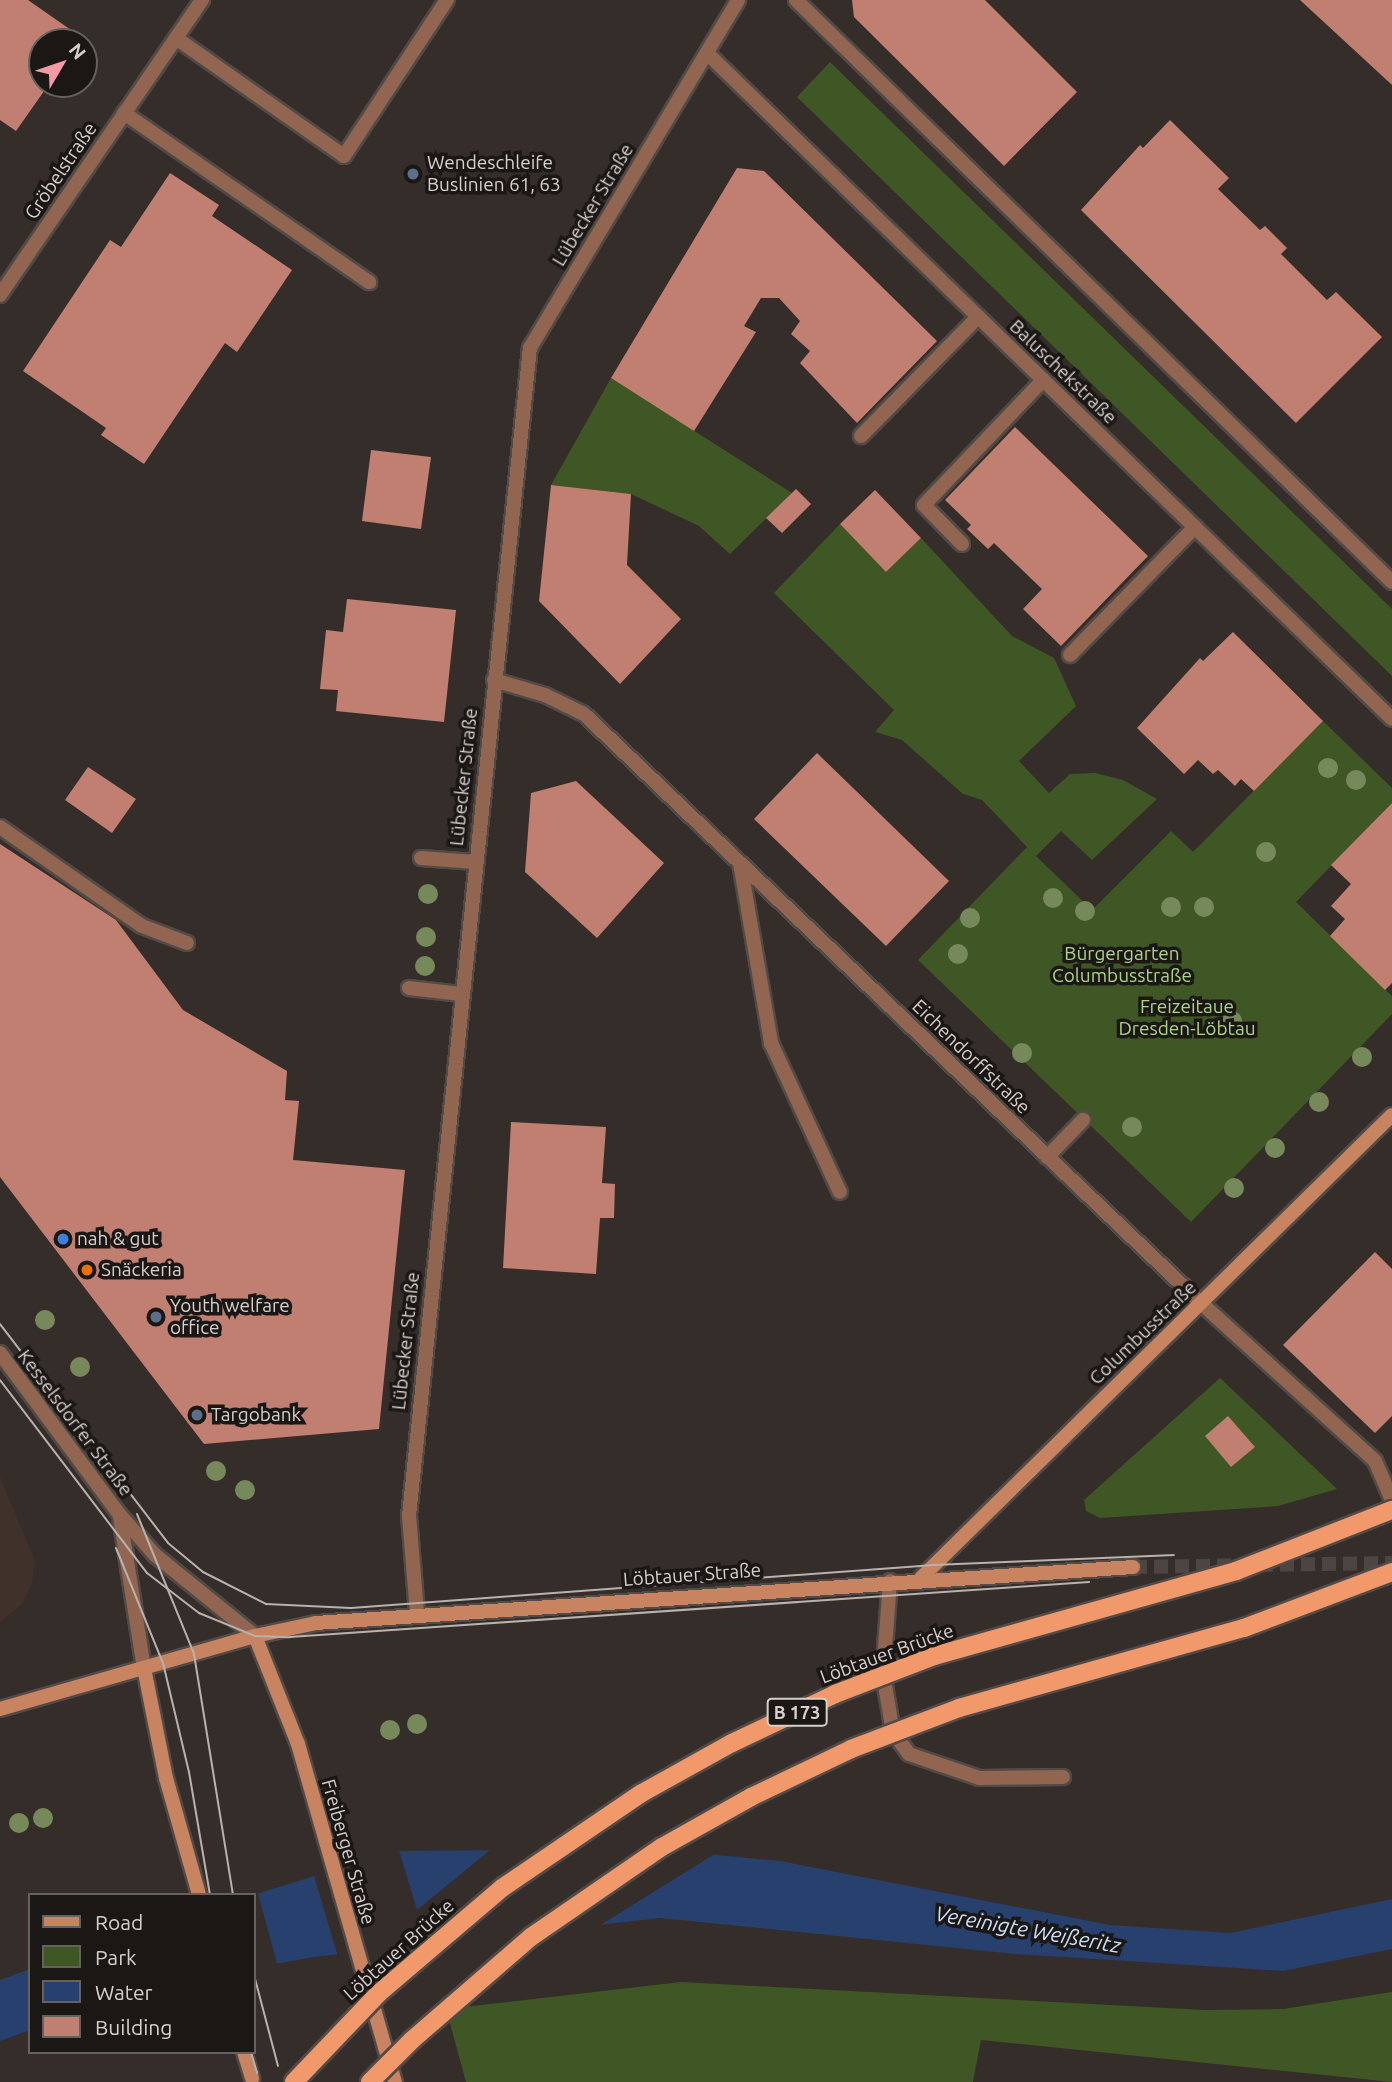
<!DOCTYPE html>
<html>
<head>
<meta charset="utf-8">
<style>
  body { margin:0 }
  #map { position:relative; width:1392px; height:2082px; overflow:hidden; background:#352d29; font-family:Ubuntu,sans-serif }
  div>[style] { position:absolute }
  [style*='--x'] { left:calc(var(--x)*1px); top:calc(var(--y)*1px); width:calc(var(--w)*1px); rotate:calc(var(--a)*1deg) }
  .built>* { inset:0; background:#40322a }
  .green>* { inset:0; background:#3f5725 }
  .water>* { inset:0; background:#28406e }
  .pier>* { inset:0; background:#352d29 }
  .building>* { inset:0; background:#c07f71 }
  .secondary-tunnel>* { height:14px; margin-top:-7px; transform-origin:0; background:repeating-linear-gradient(90deg,#4d4542 0 14px,transparent 0 21px) }
  .roads { filter:drop-shadow(2px 0 #524a47) drop-shadow(-2px 0 #524a47) drop-shadow(0 2px #524a47) drop-shadow(0 -2px #524a47) }
  .lane>* { height:14px; margin:-7px; padding:0 7px; transform-origin:7px; border-radius:7px; background:#916550 }
  .street>* { height:14px; margin:-7px; padding:0 7px; transform-origin:7px; border-radius:7px; background:#916550 }
  .secondary>* { height:14px; margin:-7px; padding:0 7px; transform-origin:7px; border-radius:7px; background:#c88360 }
  .tram>* { height:2px; margin:-1px; padding:0 1px; transform-origin:1px; border-radius:1px; background:#b8b1ae }
  .bridges { filter:drop-shadow(2px 0 #524a47) drop-shadow(-2px 0 #524a47) drop-shadow(0 2px #524a47) drop-shadow(0 -2px #524a47) }
  .primary-bridge>* { height:18px; margin:-9px; padding:0 9px; transform-origin:9px; border-radius:9px; background:#f2996c }
  .trees>* { width:20px; height:20px; margin:-10px; border-radius:50%; background:#76895b }
  .dots>* { width:19px; height:19px; translate:-50% -50%; box-sizing:border-box; border:4px solid #1a1714; border-radius:50% }
  span { translate:-50% -50%; white-space:nowrap; text-align:center; line-height:1.15; -webkit-text-stroke:7px #1a1714; paint-order:stroke }
  .shield-label span { padding:2px 5px; background:#1a1714; border:2px solid; border-radius:5px; -webkit-text-stroke-width:0 }
  .shield-label { font-size:18px; color:#d6d0cd; font-weight:700 }
  .poi-label { font-size:19px; color:#d6d0cd }
  .left { translate:0 -50%; text-align:left }
  .street-label { font-size:19px; color:#d6d0cd }
  .park-label { font-size:19px; color:#abd484 }
  .water-label { font-size:21px; color:#cddefc; font-style:italic }
  .legend { position:absolute; left:28px; top:1893px; width:228px; height:161px; box-sizing:border-box; background:#1a1714; border:2px solid #65615e; margin:0; padding:9px 12px; list-style:none; font-size:21px; color:#d6d0cd }
  .legend li { display:flex; align-items:center; gap:14px; height:35px }
  .legend b { width:35px; border:2px solid #65615e }
  .north { position:absolute; left:28px; top:28px; width:70px; height:70px; box-sizing:border-box; background:#1a1714; border:2px solid #65615e; border-radius:50%; rotate:51deg; font-size:19px; font-weight:700; line-height:28px; text-align:center; color:#d6d0cd }
  .north::after { content:''; display:block; margin:auto; width:24px; height:32px; background:#f39aa7; clip-path:polygon(50% 0,100% 100%,50% 72%,0 100%) }
</style>
</head>
<body>
<div id="map">
  <div class="built">
    <i style="clip-path:polygon(0 1477px,35px 1561px,32px 1584px,22px 1604px,0 1622px)"></i>
  </div>
  <div class="green">
    <i style="clip-path:polygon(830px 62px,1392px 609px,1392px 676px,797px 97px)"></i>
    <i style="clip-path:polygon(611px 378px,792px 493px,730px 554px,699px 526px,631px 494px,551px 485px)"></i>
    <i style="clip-path:polygon(840px 524px,886px 572px,921px 538px,1012px 636px,1054px 658px,1076px 706px,1019px 761px,1049px 793px,1070px 774px,1095px 773px,1123px 780px,1157px 799px,1092px 860px,1061px 831px,1036px 856px,1092px 910px,1171px 831px,1193px 852px,1323px 721px,1392px 788px,1392px 803px,1296px 902px,1392px 996px,1392px 1014px,1191px 1222px,918px 960px,1027px 847px,982px 800px,963px 794px,902px 740px,875px 732px,894px 710px,774px 593px)"></i>
    <i style="clip-path:polygon(1220px 1378px,1337px 1489px,1278px 1506px,1100px 1518px,1086px 1511px,1084px 1500px)"></i>
    <i style="clip-path:polygon(681px 1982px,1205px 2010px,1283px 2009px,1392px 1992px,1392px 2082px,981px 2040px,973px 2082px,466px 2082px,446px 2009px)"></i>
  </div>
  <div class="water">
    <i style="clip-path:polygon(654px 1849px,780px 1861px,1110px 1925px,1231px 1933px,1392px 1899px,1392px 1949px,1283px 1971px,1015px 1954px,660px 1918px,314px 1957px,254px 1968px,252px 1895px,396px 1851px)"></i>
    <i style="clip-path:polygon(30px 1969px,30px 2030px,0 2041px,0 1980px)"></i>
  </div>
  <div class="pier">
    <i style="clip-path:polygon(495px 1846px,654px 1846px,718px 1852px,594px 1929px,338px 1957px,313px 1872px,398px 1847px,417px 1910px)"></i>
    <i style="clip-path:polygon(257px 1890px,278px 1967px,254px 1972px,254px 1895px,249px 1895px)"></i>
  </div>
  <div class="building">
    <i style="clip-path:polygon(0 0,28px 0,81px 37px,78px 42px,42px 42px,42px 84px,49px 84px,16px 131px,0 120px)"></i>
    <i style="clip-path:polygon(852px 0,985px 0,1077px 92px,1004px 166px,854px 17px)"></i>
    <i style="clip-path:polygon(1300px 0,1392px 0,1392px 85px)"></i>
    <i style="clip-path:polygon(1170px 120px,1229px 178px,1218px 189px,1260px 230px,1265px 226px,1287px 248px,1281px 254px,1327px 300px,1336px 292px,1382px 337px,1296px 423px,1081px 210px,1140px 145px,1143px 148px)"></i>
    <i style="clip-path:polygon(737px 168px,764px 171px,937px 341px,857px 423px,800px 363px,810px 351px,791px 334px,800px 321px,779px 298px,761px 298px,744px 326px,756px 332px,694px 431px,611px 378px)"></i>
    <i style="clip-path:polygon(170px 173px,219px 205px,212px 216px,292px 270px,237px 352px,225px 343px,144px 464px,101px 435px,106px 428px,23px 371px,110px 240px,121px 247px)"></i>
    <i style="clip-path:polygon(1015px 427px,1148px 556px,1061px 646px,1023px 609px,1042px 589px,994px 543px,988px 549px,967px 529px,971px 525px,945px 500px)"></i>
    <i style="clip-path:polygon(371px 450px,431px 457px,421px 529px,362px 521px)"></i>
    <i style="clip-path:polygon(551px 485px,631px 494px,627px 565px,681px 619px,620px 684px,539px 601px)"></i>
    <i style="clip-path:polygon(796px 489px,811px 504px,782px 533px,766px 518px)"></i>
    <i style="clip-path:polygon(875px 490px,921px 538px,886px 572px,840px 524px)"></i>
    <i style="clip-path:polygon(347px 599px,456px 610px,444px 722px,336px 711px,338px 690px,320px 689px,326px 630px,343px 632px)"></i>
    <i style="clip-path:polygon(1233px 632px,1323px 721px,1254px 791px,1241px 779px,1235px 786px,1218px 770px,1213px 774px,1198px 760px,1184px 774px,1137px 728px,1200px 658px,1203px 661px)"></i>
    <i style="clip-path:polygon(817px 753px,949px 881px,886px 946px,754px 819px)"></i>
    <i style="clip-path:polygon(88px 767px,136px 799px,112px 833px,65px 800px)"></i>
    <i style="clip-path:polygon(576px 781px,664px 863px,597px 938px,525px 872px,531px 793px)"></i>
    <i style="clip-path:polygon(1392px 803px,1392px 983px,1385px 990px,1330px 936px,1345px 919px,1331px 906px,1351px 884px,1331px 865px)"></i>
    <i style="clip-path:polygon(0 844px,116px 920px,183px 1010px,287px 1071px,285px 1100px,299px 1101px,293px 1160px,405px 1170px,379px 1429px,204px 1444px,0 1177px)"></i>
    <i style="clip-path:polygon(511px 1122px,606px 1127px,602px 1183px,615px 1184px,614px 1218px,600px 1218px,596px 1274px,503px 1268px)"></i>
    <i style="clip-path:polygon(1375px 1252px,1392px 1269px,1392px 1416px,1375px 1433px,1283px 1345px)"></i>
    <i style="clip-path:polygon(1228px 1416px,1255px 1447px,1231px 1467px,1205px 1436px)"></i>
  </div>
  <div class="secondary-tunnel">
    <i style="--x:1133;--y:1567;--w:259;--a:-0.9"></i>
  </div>
  <div class="roads">
    <div class="lane">
      <i style="--x:176;--y:38;--w:205;--a:35.1"></i>
      <i style="--x:344;--y:156;--w:187;--a:-56.6"></i>
      <i style="--x:124;--y:113;--w:298;--a:34.6"></i>
      <i style="--x:861;--y:436;--w:167;--a:-45.5"></i>
      <i style="--x:962;--y:544;--w:54;--a:-134.3"></i>
      <i style="--x:924;--y:505;--w:173;--a:-46.4"></i>
      <i style="--x:1070;--y:655;--w:179;--a:-45.7"></i>
      <i style="--x:0;--y:827;--w:173;--a:34.9"></i>
      <i style="--x:142;--y:926;--w:48;--a:20.7"></i>
      <i style="--x:421;--y:858;--w:54;--a:4.2"></i>
      <i style="--x:740;--y:863;--w:183;--a:80.2"></i>
      <i style="--x:771;--y:1043;--w:164;--a:65.2"></i>
      <i style="--x:409;--y:988;--w:52;--a:6.6"></i>
      <i style="--x:1047;--y:1157;--w:52;--a:-45.8"></i>
      <i style="--x:0;--y:1353;--w:202;--a:53.5"></i>
      <i style="--x:120;--y:1515;--w:53;--a:48.8"></i>
      <i style="--x:155;--y:1555;--w:129;--a:39"></i>
      <i style="--x:120;--y:1517;--w:153;--a:81"></i>
      <i style="--x:890;--y:1581;--w:93;--a:94.3"></i>
      <i style="--x:883;--y:1674;--w:59;--a:80.2"></i>
      <i style="--x:893;--y:1732;--w:27;--a:54"></i>
      <i style="--x:909;--y:1754;--w:74;--a:18.9"></i>
      <i style="--x:979;--y:1778;--w:84;--a:-0.7"></i>
    </div>
    <div class="street">
      <i style="--x:796;--y:0;--w:833;--a:44.32"></i>
      <i style="--x:707;--y:53;--w:955;--a:44.19"></i>
      <i style="--x:0;--y:295;--w:358;--a:-55.6"></i>
      <i style="--x:494;--y:680;--w:53;--a:16.4"></i>
      <i style="--x:545;--y:695;--w:43;--a:26"></i>
      <i style="--x:584;--y:714;--w:853;--a:43.67"></i>
      <i style="--x:1201;--y:1303;--w:235;--a:42.2"></i>
      <i style="--x:1375;--y:1461;--w:43;--a:66.4"></i>
      <i style="--x:417;--y:1613;--w:97;--a:-94.7"></i>
      <i style="--x:409;--y:1516;--w:1174;--a:-84.09"></i>
      <i style="--x:530;--y:348;--w:405;--a:-59.1"></i>
    </div>
    <div class="secondary">
      <i style="--x:921;--y:1578;--w:660;--a:-44.51"></i>
      <i style="--x:255;--y:1636;--w:116;--a:68.3"></i>
      <i style="--x:298;--y:1744;--w:352;--a:74"></i>
      <i style="--x:144;--y:1668;--w:112;--a:78.7"></i>
      <i style="--x:166;--y:1778;--w:122;--a:74.2"></i>
      <i style="--x:0;--y:1709;--w:265;--a:-16"></i>
      <i style="--x:255;--y:1636;--w:62;--a:-12"></i>
      <i style="--x:316;--y:1623;--w:819;--a:-3.92"></i>
      <i style="--x:244;--y:2052;--w:28;--a:73"></i>
    </div>
  </div>
  <div class="tram">
    <i style="--x:0;--y:1324;--w:276;--a:52.5"></i>
    <i style="--x:168;--y:1543;--w:45;--a:39.6"></i>
    <i style="--x:203;--y:1572;--w:71;--a:26.9"></i>
    <i style="--x:266;--y:1604;--w:85;--a:2.7"></i>
    <i style="--x:351;--y:1608;--w:585;--a:-4.22"></i>
    <i style="--x:934;--y:1565;--w:240;--a:-2.4"></i>
    <i style="--x:0;--y:1380;--w:243;--a:52.7"></i>
    <i style="--x:147;--y:1573;--w:66;--a:37.6"></i>
    <i style="--x:199;--y:1613;--w:61;--a:22.3"></i>
    <i style="--x:255;--y:1636;--w:35;--a:2"></i>
    <i style="--x:290;--y:1637;--w:801;--a:-3.94"></i>
    <i style="--x:137;--y:1514;--w:151;--a:67.8"></i>
    <i style="--x:194;--y:1654;--w:244;--a:80.8"></i>
    <i style="--x:116;--y:1548;--w:124;--a:67.8"></i>
    <i style="--x:163;--y:1663;--w:112;--a:76.6"></i>
    <i style="--x:189;--y:1772;--w:125;--a:80.3"></i>
    <i style="--x:254;--y:1975;--w:94;--a:75.2"></i>
    <i style="--x:251;--y:2052;--w:22;--a:74"></i>
  </div>
  <div class="bridges">
    <div class="primary-bridge">
      <i style="--x:294;--y:2082;--w:123;--a:-46.3"></i>
      <i style="--x:379;--y:1993;--w:162;--a:-40.5"></i>
      <i style="--x:502;--y:1888;--w:169;--a:-34.2"></i>
      <i style="--x:642;--y:1793;--w:103;--a:-29.1"></i>
      <i style="--x:732;--y:1743;--w:114;--a:-25.4"></i>
      <i style="--x:835;--y:1694;--w:106;--a:-21"></i>
      <i style="--x:934;--y:1656;--w:314;--a:-15.7"></i>
      <i style="--x:1236;--y:1571;--w:168;--a:-21.4"></i>
      <i style="--x:370;--y:2082;--w:59;--a:-45"></i>
      <i style="--x:412;--y:2040;--w:157;--a:-40.9"></i>
      <i style="--x:531;--y:1937;--w:159;--a:-34.5"></i>
      <i style="--x:662;--y:1847;--w:102;--a:-29.3"></i>
      <i style="--x:751;--y:1797;--w:111;--a:-25.6"></i>
      <i style="--x:851;--y:1749;--w:116;--a:-20.8"></i>
      <i style="--x:959;--y:1708;--w:296;--a:-15.7"></i>
      <i style="--x:1244;--y:1628;--w:158;--a:-20.7"></i>
    </div>
  </div>
  <div class="trees">
    <i style="left:1328px;top:768px"></i>
    <i style="left:1356px;top:780px"></i>
    <i style="left:1266px;top:852px"></i>
    <i style="left:428px;top:894px"></i>
    <i style="left:1053px;top:898px"></i>
    <i style="left:1171px;top:907px"></i>
    <i style="left:1204px;top:907px"></i>
    <i style="left:1085px;top:911px"></i>
    <i style="left:970px;top:918px"></i>
    <i style="left:426px;top:937px"></i>
    <i style="left:958px;top:954px"></i>
    <i style="left:425px;top:966px"></i>
    <i style="left:1232px;top:1021px"></i>
    <i style="left:1022px;top:1053px"></i>
    <i style="left:1362px;top:1057px"></i>
    <i style="left:1319px;top:1102px"></i>
    <i style="left:1132px;top:1127px"></i>
    <i style="left:1275px;top:1148px"></i>
    <i style="left:1234px;top:1188px"></i>
    <i style="left:45px;top:1320px"></i>
    <i style="left:80px;top:1367px"></i>
    <i style="left:216px;top:1471px"></i>
    <i style="left:245px;top:1490px"></i>
    <i style="left:417px;top:1724px"></i>
    <i style="left:390px;top:1730px"></i>
    <i style="left:43px;top:1818px"></i>
    <i style="left:19px;top:1823px"></i>
  </div>
  <div class="dots">
    <i style="left:413px;top:174px;background:#5c6f8a"></i>
    <i style="left:63px;top:1239px;background:#3f7fe0"></i>
    <i style="left:87px;top:1270px;background:#e8710a"></i>
    <i style="left:156px;top:1317px;background:#5c6f8a"></i>
    <i style="left:197px;top:1415px;background:#5c6f8a"></i>
  </div>
  <div class="shield-label">
    <span style="left:797px;top:1712px">B 173</span>
  </div>
  <div class="poi-label">
    <span class="left" style="left:427px;top:174px">Wendeschleife<br>Buslinien 61, 63</span>
    <span class="left" style="left:77px;top:1239px">nah &amp; gut</span>
    <span class="left" style="left:101px;top:1270px">Snäckeria</span>
    <span class="left" style="left:170px;top:1317px">Youth welfare<br>office</span>
    <span class="left" style="left:211px;top:1415px">Targobank</span>
  </div>
  <div class="street-label">
    <span style="left:61px;top:171px;rotate:-56deg">Gröbelstraße</span>
    <span style="left:593px;top:205px;rotate:-59deg">Lübecker Straße</span>
    <span style="left:1063px;top:372px;rotate:44deg">Baluschekstraße</span>
    <span style="left:464px;top:777px;rotate:-84deg">Lübecker Straße</span>
    <span style="left:971px;top:1057px;rotate:44deg">Eichendorffstraße</span>
    <span style="left:1143px;top:1333px;rotate:-44deg">Columbusstraße</span>
    <span style="left:406px;top:1341px;rotate:-84deg">Lübecker Straße</span>
    <span style="left:75px;top:1423px;rotate:53deg">Kesselsdorfer Straße</span>
    <span style="left:692px;top:1575px;rotate:-4deg">Löbtauer Straße</span>
    <span style="left:887px;top:1654px;rotate:-20deg">Löbtauer Brücke</span>
    <span style="left:348px;top:1852px;rotate:74deg">Freiberger Straße</span>
    <span style="left:399px;top:1950px;rotate:-42deg">Löbtauer Brücke</span>
  </div>
  <div class="park-label">
    <span style="left:1122px;top:965px">Bürgergarten<br>Columbusstraße</span>
    <span style="left:1187px;top:1018px">Freizeitaue<br>Dresden-Löbtau</span>
  </div>
  <div class="water-label">
    <span style="left:1028px;top:1929px;rotate:10deg">Vereinigte Weißeritz</span>
  </div>
  <ul class="legend">
  <li><b style="height:9px;background:#c88360"></b>Road</li>
  <li><b style="height:19px;background:#3f5725"></b>Park</li>
  <li><b style="height:19px;background:#28406e"></b>Water</li>
  <li><b style="height:19px;background:#c07f71"></b>Building</li>
  </ul>
  <div class="north">N</div>
</div>
</body>
</html>
